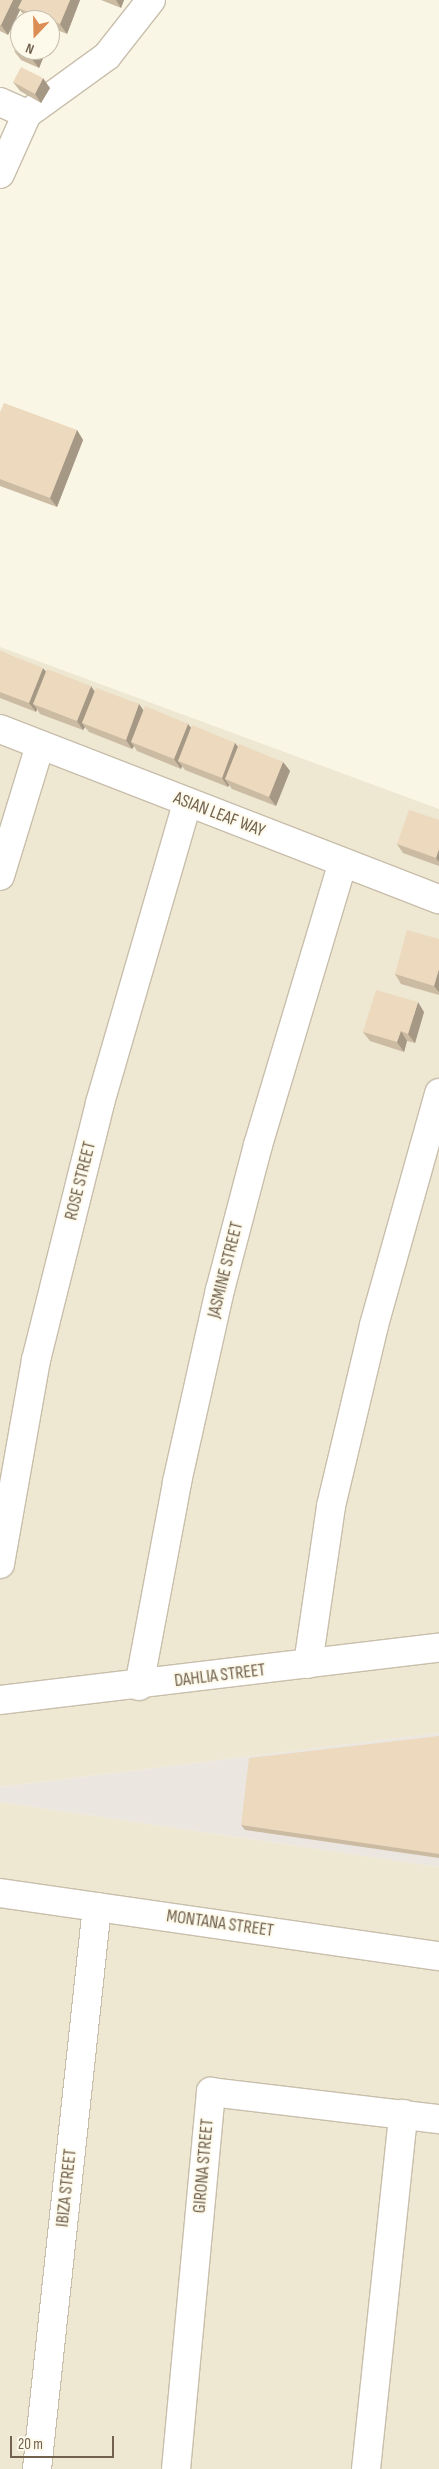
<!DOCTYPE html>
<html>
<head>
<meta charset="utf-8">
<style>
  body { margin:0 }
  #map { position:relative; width:439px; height:2469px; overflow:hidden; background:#faf6e6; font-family:"Sofia Sans Condensed",sans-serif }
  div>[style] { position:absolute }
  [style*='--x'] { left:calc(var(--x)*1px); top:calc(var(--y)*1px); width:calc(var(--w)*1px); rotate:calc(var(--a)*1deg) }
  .residential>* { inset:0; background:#eee7d2 }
  .industrial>* { inset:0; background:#ebe7e0 }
  .roads { filter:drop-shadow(1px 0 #c8beab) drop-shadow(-1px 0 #c8beab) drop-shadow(0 1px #c8beab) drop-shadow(0 -1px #c8beab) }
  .street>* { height:28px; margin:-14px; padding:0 14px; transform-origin:14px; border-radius:14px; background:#fff }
  .secondary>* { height:28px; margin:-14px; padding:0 14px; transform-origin:14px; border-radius:14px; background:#fff }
  .wall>* { inset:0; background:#cbbba3 }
  .shaded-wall>* { inset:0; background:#a59885 }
  .building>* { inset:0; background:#ecd9be }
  span { translate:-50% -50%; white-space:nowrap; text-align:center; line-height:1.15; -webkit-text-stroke:4px #fdfaec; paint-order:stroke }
  .street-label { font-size:18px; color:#72614d }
  .north { position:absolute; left:10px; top:10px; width:50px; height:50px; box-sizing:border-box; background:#fdfaec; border:1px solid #c5bdac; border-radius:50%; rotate:201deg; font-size:14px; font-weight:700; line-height:20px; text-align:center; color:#72614d }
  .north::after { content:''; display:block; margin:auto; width:18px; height:22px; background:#db8d55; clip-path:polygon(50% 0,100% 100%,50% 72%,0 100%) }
  .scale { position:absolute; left:10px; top:2436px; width:104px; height:22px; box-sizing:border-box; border:2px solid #72614d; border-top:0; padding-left:6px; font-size:15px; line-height:18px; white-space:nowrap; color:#72614d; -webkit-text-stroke:4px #fdfaec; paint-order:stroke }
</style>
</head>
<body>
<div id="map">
  <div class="residential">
    <i style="clip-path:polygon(0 647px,439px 809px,439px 1733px,0 1787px)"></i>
    <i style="clip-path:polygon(0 1802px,439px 1867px,439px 2469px,0 2469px)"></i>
  </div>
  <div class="industrial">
    <i style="clip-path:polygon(439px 1733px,439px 1867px,0 1802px,0 1787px)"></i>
  </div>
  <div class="roads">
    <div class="street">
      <i style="--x:0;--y:102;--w:30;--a:24"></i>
      <i style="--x:0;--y:729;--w:471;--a:21.2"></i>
      <i style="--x:0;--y:876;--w:137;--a:-73"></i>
      <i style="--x:0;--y:1564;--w:207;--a:-80"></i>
      <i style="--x:36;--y:1360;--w:265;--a:-76"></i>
      <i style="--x:100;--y:1103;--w:311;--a:-73.8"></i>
      <i style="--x:308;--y:1664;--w:160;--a:-81.7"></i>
      <i style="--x:331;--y:1506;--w:186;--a:-76.6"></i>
      <i style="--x:374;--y:1325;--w:241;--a:-74.3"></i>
      <i style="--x:139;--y:1686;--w:208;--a:-79.4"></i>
      <i style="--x:177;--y:1482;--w:197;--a:-77.4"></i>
      <i style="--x:220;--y:1290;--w:150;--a:-75.3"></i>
      <i style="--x:258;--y:1145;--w:295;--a:-73.3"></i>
      <i style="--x:0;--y:1700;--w:442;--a:-6.8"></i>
      <i style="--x:0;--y:1893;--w:443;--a:8.2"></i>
      <i style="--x:37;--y:2469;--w:565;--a:-83.91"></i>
      <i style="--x:176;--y:2469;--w:379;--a:-84.7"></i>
      <i style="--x:211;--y:2092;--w:230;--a:6.8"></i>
      <i style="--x:366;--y:2469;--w:357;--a:-84"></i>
    </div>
    <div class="secondary">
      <i style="--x:0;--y:174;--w:66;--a:-65.8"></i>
      <i style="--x:27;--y:114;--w:99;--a:-35.9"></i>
      <i style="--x:107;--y:56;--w:71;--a:-51.8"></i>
    </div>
  </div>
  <div class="wall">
    <i style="clip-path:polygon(0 0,80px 0,67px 34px,50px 27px,50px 20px,32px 20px,25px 17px,20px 10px,8px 35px,0 31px)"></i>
    <i style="clip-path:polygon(101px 0,124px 0,121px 8px)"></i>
    <i style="clip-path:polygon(20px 50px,45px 50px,46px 51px,39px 68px,21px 60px,14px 51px)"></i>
    <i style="clip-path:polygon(13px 82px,50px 88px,41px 103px,20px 91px)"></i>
    <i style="clip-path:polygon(0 412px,77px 430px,83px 440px,57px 507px,0 486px)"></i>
    <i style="clip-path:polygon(0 651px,46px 671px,94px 691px,139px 704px,143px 710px,188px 724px,191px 728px,235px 743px,238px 747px,283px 762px,290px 771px,276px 806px,232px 789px,229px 785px,228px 787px,185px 770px,182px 766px,181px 769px,137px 751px,134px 746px,132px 749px,89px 732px,85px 727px,83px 730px,40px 714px,37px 709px,36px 712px,0 698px)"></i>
    <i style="clip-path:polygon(439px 820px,439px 866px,403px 853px,397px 844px)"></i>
    <i style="clip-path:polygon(439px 939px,439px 995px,401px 984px,395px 974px)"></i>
    <i style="clip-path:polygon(424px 1012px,415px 1043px,407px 1041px,404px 1052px,370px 1041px,363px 1032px)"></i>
    <i style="clip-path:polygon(439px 1736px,439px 1858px,245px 1830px,241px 1825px)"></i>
  </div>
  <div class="shaded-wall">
    <i style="clip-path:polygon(13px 0,25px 0,18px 8px,20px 10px,8px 35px,1px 25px)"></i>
    <i style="clip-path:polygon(70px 0,80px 0,67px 34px,60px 24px)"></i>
    <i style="clip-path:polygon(116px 0,124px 0,121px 8px)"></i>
    <i style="clip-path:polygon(36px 50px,45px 50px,46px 51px,39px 68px,32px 59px)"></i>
    <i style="clip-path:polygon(43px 78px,50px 88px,41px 103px,35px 94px)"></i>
    <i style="clip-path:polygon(77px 430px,83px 440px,57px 507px,50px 498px)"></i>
    <i style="clip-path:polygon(43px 668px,50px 677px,33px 704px,37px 709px,36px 712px,29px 703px)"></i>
    <i style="clip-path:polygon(91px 686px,97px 695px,82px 723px,85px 727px,83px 730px,77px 721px)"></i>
    <i style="clip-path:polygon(139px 704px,146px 714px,131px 742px,134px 746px,132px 749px,126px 740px)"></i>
    <i style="clip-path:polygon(188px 724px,195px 733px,178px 761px,182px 766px,181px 769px,174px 759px)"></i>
    <i style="clip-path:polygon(235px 743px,242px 752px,225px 779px,229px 785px,228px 787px,222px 778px)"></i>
    <i style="clip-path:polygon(283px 762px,290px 771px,276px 806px,269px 797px)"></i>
    <i style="clip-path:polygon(439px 849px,439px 862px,436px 858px)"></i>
    <i style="clip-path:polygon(439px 969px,439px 992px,434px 986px)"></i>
    <i style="clip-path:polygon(418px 1002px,424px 1012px,415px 1043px,408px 1034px)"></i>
    <i style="clip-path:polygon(401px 1031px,407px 1041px,404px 1052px,397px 1042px)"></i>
  </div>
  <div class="building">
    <i style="clip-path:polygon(0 0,13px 0,1px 25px,0 25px)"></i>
    <i style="clip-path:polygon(22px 0,70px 0,60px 24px,18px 8px)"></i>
    <i style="clip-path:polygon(20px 39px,20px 50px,36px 50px,32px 59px,14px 51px)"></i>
    <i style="clip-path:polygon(21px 67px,43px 78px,35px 94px,13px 82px)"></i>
    <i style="clip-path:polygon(4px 403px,77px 430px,50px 498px,0 479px,0 412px)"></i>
    <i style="clip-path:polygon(0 651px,43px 668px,29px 703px,0 692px)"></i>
    <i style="clip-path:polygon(47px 669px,91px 686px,77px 721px,33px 704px)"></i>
    <i style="clip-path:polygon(96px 688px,139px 704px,126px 740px,82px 723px)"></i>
    <i style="clip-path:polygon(145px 706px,188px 724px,174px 759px,131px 742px)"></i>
    <i style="clip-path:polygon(192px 725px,235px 743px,222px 778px,178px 761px)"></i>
    <i style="clip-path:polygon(239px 744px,283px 762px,269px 797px,225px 779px)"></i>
    <i style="clip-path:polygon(409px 810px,439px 820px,439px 849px,436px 858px,397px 844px)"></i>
    <i style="clip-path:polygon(407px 930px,439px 939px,439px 969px,434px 986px,395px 974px)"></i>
    <i style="clip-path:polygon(376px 990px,418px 1002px,408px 1034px,401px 1031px,397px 1042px,363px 1032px)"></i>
    <i style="clip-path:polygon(439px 1736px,439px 1854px,241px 1825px,249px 1758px)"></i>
  </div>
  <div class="street-label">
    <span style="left:219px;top:815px;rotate:21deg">ASIAN LEAF WAY</span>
    <span style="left:81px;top:1181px;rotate:-76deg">ROSE STREET</span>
    <span style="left:226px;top:1270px;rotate:-76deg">JASMINE STREET</span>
    <span style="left:220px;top:1676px;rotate:-7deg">DAHLIA STREET</span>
    <span style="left:220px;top:1924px;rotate:8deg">MONTANA STREET</span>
    <span style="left:204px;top:2166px;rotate:-85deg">GIRONA STREET</span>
    <span style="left:67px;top:2188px;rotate:-84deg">IBIZA STREET</span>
  </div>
  <div class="north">N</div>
  <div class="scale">20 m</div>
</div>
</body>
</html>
